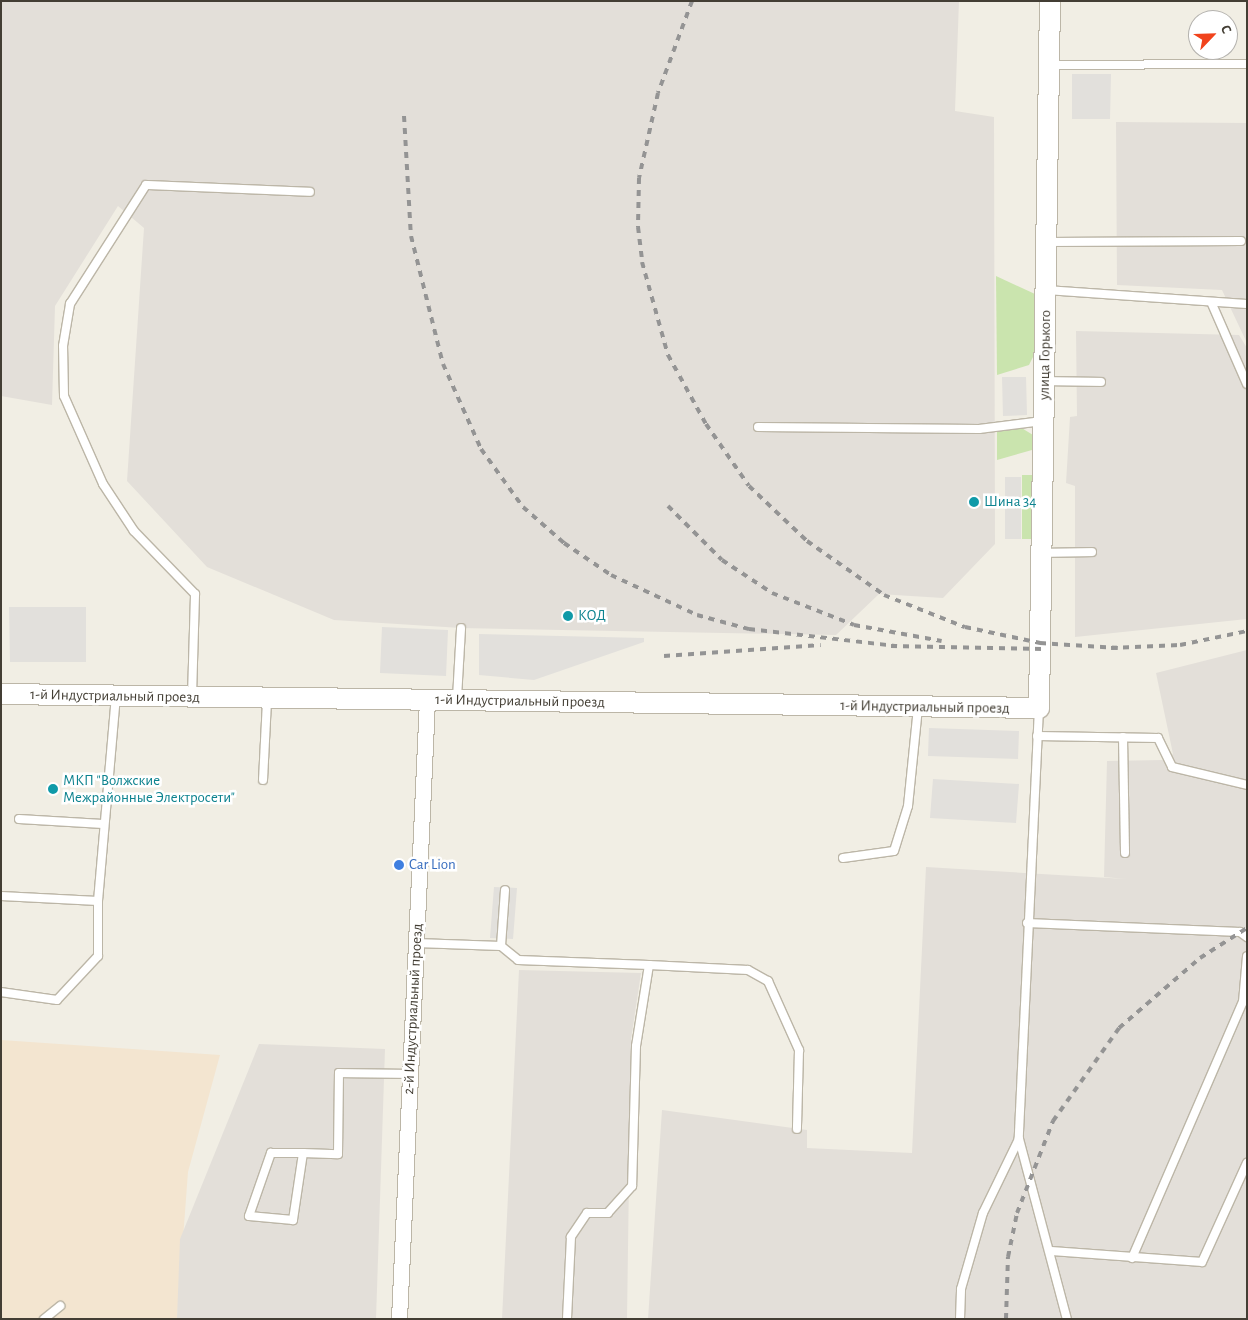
<!DOCTYPE html>
<html>
<head>
<meta charset="utf-8">
<style>
  body { margin:0 }
  #map { position:relative; width:1248px; height:1320px; overflow:hidden; background:#f1eee4; font-family:"Alegreya Sans",sans-serif }
  div>[style] { position:absolute }
  [style*='--x'] { left:calc(var(--x)*1px); top:calc(var(--y)*1px); width:calc(var(--w)*1px); rotate:calc(var(--a)*1deg) }
  .commercial>* { inset:0; background:#f3e5d0 }
  .industrial>* { inset:0; background:#e3dfd9 }
  .green>* { inset:0; background:#cae4ae }
  .parking>* { inset:0; background:#e2e0dc }
  .roads { filter:drop-shadow(1px 0 #bcb6a7) drop-shadow(-1px 0 #bcb6a7) drop-shadow(0 1px #bcb6a7) drop-shadow(0 -1px #bcb6a7) }
  .service>* { height:8px; margin:-4px; padding:0 4px; transform-origin:4px; border-radius:4px; background:#fff }
  .minor>* { height:15px; margin:-7.5px; padding:0 7.5px; transform-origin:7.5px; border-radius:7.5px; background:#fff }
  .tertiary>* { height:20px; margin:-10px; padding:0 10px; transform-origin:10px; border-radius:10px; background:#fff }
  .rail>* { height:4px; margin-top:-2px; transform-origin:0; background:repeating-linear-gradient(90deg,#949494 0 6px,transparent 0 12px) }
  .dots>* { width:14px; height:14px; translate:-50% -50%; box-sizing:border-box; border:2px solid #fff; border-radius:50% }
  span { translate:-50% -50%; white-space:nowrap; text-align:center; line-height:1.15; -webkit-text-stroke:5px #fff; paint-order:stroke }
  .street-label { font-size:15px; color:#433e34 }
  .culture-label { font-size:15px; color:#0d838f }
  .left { translate:0 -50%; text-align:left }
  .shop-label { font-size:15px; color:#366cbe }
  .frame { position:absolute; inset:0; border:2px solid #433e34; pointer-events:none }
  .north { position:absolute; left:1188px; top:10px; width:50px; height:50px; box-sizing:border-box; background:#fff; border:1px solid #b4b2ae; border-radius:50%; rotate:66deg; font-size:14px; font-weight:700; line-height:20px; text-align:center; color:#433e34 }
  .north::after { content:''; display:block; margin:auto; width:18px; height:22px; background:#f1431c; clip-path:polygon(50% 0,100% 100%,50% 72%,0 100%) }
</style>
</head>
<body>
<div id="map">
  <div class="commercial">
    <i style="clip-path:polygon(1px 1040px,220px 1055px,188px 1172px,177px 1319px,1px 1319px)"></i>
  </div>
  <div class="industrial">
    <i style="clip-path:polygon(1px 1px,959px 1px,955px 111px,994px 117px,995px 544px,943px 598px,879px 594px,836px 635px,461px 628px,334px 620px,207px 567px,127px 481px,144px 228px,118px 206px,55px 306px,52px 405px,1px 396px)"></i>
    <i style="clip-path:polygon(1116px 122px,1247px 123px,1247px 343px,1222px 290px,1117px 285px)"></i>
    <i style="clip-path:polygon(1076px 331px,1239px 335px,1247px 348px,1247px 619px,1075px 637px,1075px 486px,1066px 483px,1070px 417px,1077px 416px)"></i>
    <i style="clip-path:polygon(1247px 650px,1247px 1319px,648px 1319px,662px 1110px,807px 1130px,807px 1148px,912px 1153px,926px 867px,1126px 879px,1104px 877px,1107px 761px,1163px 760px,1173px 754px,1156px 673px)"></i>
    <i style="clip-path:polygon(519px 970px,641px 973px,631px 1039px,627px 1319px,502px 1319px)"></i>
    <i style="clip-path:polygon(259px 1044px,385px 1049px,376px 1319px,177px 1319px,180px 1239px)"></i>
  </div>
  <div class="green">
    <i style="clip-path:polygon(996px 276px,1035px 294px,1035px 353px,1029px 365px,997px 375px)"></i>
    <i style="clip-path:polygon(1020px 427px,1033px 435px,1032px 450px,997px 460px,997px 429px)"></i>
    <i style="clip-path:polygon(1022px 475px,1036px 475px,1036px 539px,1022px 539px)"></i>
  </div>
  <div class="parking">
    <i style="clip-path:polygon(1072px 74px,1111px 74px,1110px 119px,1072px 119px)"></i>
    <i style="clip-path:polygon(1002px 377px,1026px 377px,1027px 415px,1003px 416px)"></i>
    <i style="clip-path:polygon(1005px 477px,1021px 477px,1021px 539px,1005px 539px)"></i>
    <i style="clip-path:polygon(9px 607px,86px 607px,86px 662px,10px 662px)"></i>
    <i style="clip-path:polygon(382px 627px,448px 630px,446px 676px,380px 673px)"></i>
    <i style="clip-path:polygon(479px 634px,644px 638px,644px 642px,534px 680px,479px 675px)"></i>
    <i style="clip-path:polygon(929px 728px,1019px 731px,1018px 759px,928px 756px)"></i>
    <i style="clip-path:polygon(933px 779px,1019px 784px,1016px 823px,930px 818px)"></i>
    <i style="clip-path:polygon(494px 887px,517px 888px,513px 939px,490px 938px)"></i>
  </div>
  <div class="roads">
    <div class="service">
      <i style="--x:1050;--y:65;--w:197;--a:-0.3"></i>
      <i style="--x:1047;--y:242;--w:194;--a:-0.3"></i>
      <i style="--x:1046;--y:290;--w:201;--a:4"></i>
      <i style="--x:1212;--y:304;--w:87;--a:66.4"></i>
      <i style="--x:1045;--y:381;--w:56;--a:1"></i>
      <i style="--x:758;--y:427;--w:221;--a:0.5"></i>
      <i style="--x:979;--y:429;--w:64;--a:-7.2"></i>
      <i style="--x:1041;--y:553;--w:51;--a:-1.1"></i>
      <i style="--x:192;--y:696;--w:102;--a:-88.3"></i>
      <i style="--x:195;--y:594;--w:88;--a:-134.1"></i>
      <i style="--x:134;--y:531;--w:56;--a:-123.4"></i>
      <i style="--x:103;--y:484;--w:96;--a:-113.9"></i>
      <i style="--x:64;--y:396;--w:50;--a:-91.1"></i>
      <i style="--x:63;--y:346;--w:43;--a:-80.5"></i>
      <i style="--x:70;--y:304;--w:141;--a:-57.4"></i>
      <i style="--x:146;--y:185;--w:164;--a:2.4"></i>
      <i style="--x:457;--y:698;--w:70;--a:-86.7"></i>
      <i style="--x:1039;--y:708;--w:431;--a:92.7"></i>
      <i style="--x:1019;--y:1139;--w:186;--a:75.1"></i>
      <i style="--x:1037;--y:736;--w:121;--a:0.9"></i>
      <i style="--x:1158;--y:738;--w:32;--a:64"></i>
      <i style="--x:1172;--y:767;--w:77;--a:13.5"></i>
      <i style="--x:1123;--y:737;--w:116;--a:89"></i>
      <i style="--x:263;--y:780;--w:80;--a:-87.1"></i>
      <i style="--x:19;--y:819;--w:84;--a:3.4"></i>
      <i style="--x:843;--y:858;--w:51;--a:-7.8"></i>
      <i style="--x:894;--y:851;--w:47;--a:-72.7"></i>
      <i style="--x:908;--y:806;--w:100;--a:-84.2"></i>
      <i style="--x:1;--y:896;--w:97;--a:3"></i>
      <i style="--x:98;--y:901;--w:55;--a:90"></i>
      <i style="--x:98;--y:956;--w:60;--a:133"></i>
      <i style="--x:57;--y:1000;--w:57;--a:-171.9"></i>
      <i style="--x:98;--y:901;--w:205;--a:-85"></i>
      <i style="--x:1027;--y:923;--w:213;--a:2.4"></i>
      <i style="--x:1240;--y:932;--w:9;--a:36"></i>
      <i style="--x:416;--y:943;--w:85;--a:2"></i>
      <i style="--x:501;--y:946;--w:56;--a:-85.9"></i>
      <i style="--x:501;--y:946;--w:22;--a:39"></i>
      <i style="--x:518;--y:960;--w:131;--a:2.2"></i>
      <i style="--x:649;--y:965;--w:82;--a:99.1"></i>
      <i style="--x:636;--y:1046;--w:140;--a:91.6"></i>
      <i style="--x:632;--y:1186;--w:36;--a:132"></i>
      <i style="--x:608;--y:1213;--w:21;--a:180"></i>
      <i style="--x:587;--y:1213;--w:29;--a:124"></i>
      <i style="--x:571;--y:1237;--w:82;--a:92.8"></i>
      <i style="--x:649;--y:965;--w:99;--a:2.9"></i>
      <i style="--x:748;--y:970;--w:23;--a:29"></i>
      <i style="--x:768;--y:981;--w:76;--a:65.8"></i>
      <i style="--x:799;--y:1050;--w:79;--a:91.5"></i>
      <i style="--x:303;--y:1153;--w:68;--a:98.5"></i>
      <i style="--x:293;--y:1220;--w:44;--a:-174.8"></i>
      <i style="--x:249;--y:1216;--w:67;--a:-70.8"></i>
      <i style="--x:271;--y:1153;--w:32;--a:0"></i>
      <i style="--x:303;--y:1153;--w:35;--a:2"></i>
      <i style="--x:338;--y:1154;--w:81;--a:-89.3"></i>
      <i style="--x:339;--y:1073;--w:71;--a:0.8"></i>
      <i style="--x:1052;--y:1251;--w:150;--a:4.2"></i>
      <i style="--x:1202;--y:1262;--w:109;--a:-65.6"></i>
      <i style="--x:1132;--y:1258;--w:279;--a:-66.6"></i>
      <i style="--x:1243;--y:1002;--w:46;--a:-85"></i>
      <i style="--x:44;--y:1319;--w:21;--a:-39"></i>
      <i style="--x:960;--y:1319;--w:30;--a:-88"></i>
      <i style="--x:961;--y:1289;--w:79;--a:-73.9"></i>
      <i style="--x:983;--y:1213;--w:82;--a:-64.1"></i>
    </div>
    <div class="minor">
      <i style="--x:399;--y:1319;--w:620;--a:-87.41"></i>
    </div>
    <div class="tertiary">
      <i style="--x:1;--y:694;--w:1038;--a:0.77"></i>
      <i style="--x:1039;--y:708;--w:707;--a:-89.11"></i>
    </div>
  </div>
  <div class="rail">
    <i style="--x:692;--y:1;--w:98;--a:110.3"></i>
    <i style="--x:658;--y:93;--w:87;--a:102.6"></i>
    <i style="--x:639;--y:178;--w:49;--a:91.2"></i>
    <i style="--x:638;--y:227;--w:35;--a:83"></i>
    <i style="--x:642;--y:262;--w:97;--a:74.4"></i>
    <i style="--x:668;--y:355;--w:79;--a:61.2"></i>
    <i style="--x:706;--y:424;--w:75;--a:55.3"></i>
    <i style="--x:749;--y:486;--w:80;--a:43.5"></i>
    <i style="--x:807;--y:541;--w:94;--a:35"></i>
    <i style="--x:884;--y:595;--w:87;--a:21.6"></i>
    <i style="--x:965;--y:627;--w:77;--a:12"></i>
    <i style="--x:1040;--y:643;--w:78;--a:3.7"></i>
    <i style="--x:404;--y:116;--w:120;--a:86.7"></i>
    <i style="--x:411;--y:236;--w:132;--a:76"></i>
    <i style="--x:443;--y:364;--w:93;--a:65.9"></i>
    <i style="--x:481;--y:449;--w:72;--a:54.1"></i>
    <i style="--x:523;--y:507;--w:55;--a:41.3"></i>
    <i style="--x:564;--y:543;--w:57;--a:34.2"></i>
    <i style="--x:611;--y:575;--w:95;--a:24.9"></i>
    <i style="--x:697;--y:615;--w:54;--a:15.1"></i>
    <i style="--x:749;--y:629;--w:149;--a:6.6"></i>
    <i style="--x:668;--y:506;--w:76;--a:45"></i>
    <i style="--x:722;--y:560;--w:60;--a:33.4"></i>
    <i style="--x:772;--y:593;--w:88;--a:21.3"></i>
    <i style="--x:854;--y:625;--w:89;--a:10.3"></i>
    <i style="--x:891;--y:646;--w:152;--a:1.1"></i>
    <i style="--x:1111;--y:648;--w:69;--a:-2.5"></i>
    <i style="--x:1180;--y:645;--w:68;--a:-11.8"></i>
    <i style="--x:664;--y:656;--w:157;--a:-4"></i>
    <i style="--x:1006;--y:1319;--w:62;--a:-88.2"></i>
    <i style="--x:1008;--y:1257;--w:45;--a:-78.4"></i>
    <i style="--x:1017;--y:1213;--w:99;--a:-68.6"></i>
    <i style="--x:1053;--y:1121;--w:114;--a:-54.6"></i>
    <i style="--x:1119;--y:1028;--w:107;--a:-40.8"></i>
    <i style="--x:1200;--y:958;--w:56;--a:-32.6"></i>
  </div>
  <div class="dots">
    <i style="left:974px;top:502px;background:#0f9aa8"></i>
    <i style="left:568px;top:616px;background:#0f9aa8"></i>
    <i style="left:53px;top:789px;background:#0f9aa8"></i>
    <i style="left:399px;top:865px;background:#3f7fe0"></i>
  </div>
  <div class="street-label">
    <span style="left:1045px;top:355px;rotate:-89deg">улица Горького</span>
    <span style="left:115px;top:696px;rotate:1deg">1-й Индустриальный проезд</span>
    <span style="left:520px;top:701px;rotate:1deg">1-й Индустриальный проезд</span>
    <span style="left:925px;top:707px;rotate:1deg">1-й Индустриальный проезд</span>
    <span style="left:413px;top:1009px;rotate:-87deg">2-й Индустриальный проезд</span>
  </div>
  <div class="culture-label">
    <span class="left" style="left:984px;top:502px">Шина 34</span>
    <span class="left" style="left:578px;top:616px">КОД</span>
    <span class="left" style="left:63px;top:789px">МКП "Волжские<br>Межрайонные Электросети"</span>
  </div>
  <div class="shop-label">
    <span class="left" style="left:409px;top:865px">Car Lion</span>
  </div>
  <div class="frame"></div>
  <div class="north">С</div>
</div>
</body>
</html>
